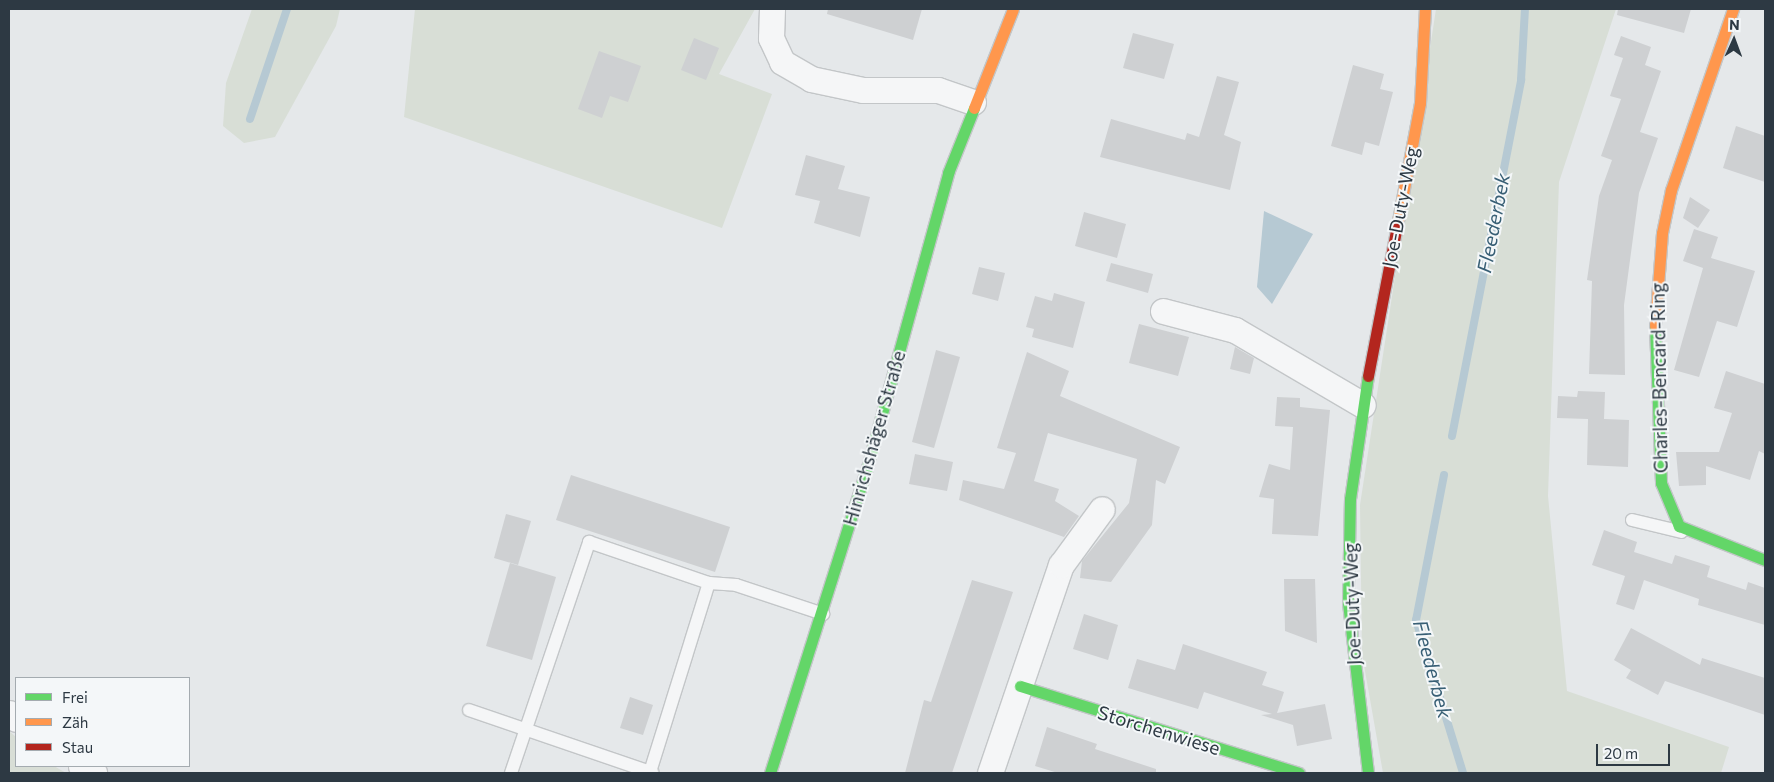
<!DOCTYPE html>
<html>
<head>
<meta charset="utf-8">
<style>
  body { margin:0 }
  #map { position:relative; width:1774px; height:782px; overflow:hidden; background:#e5e8ea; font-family:Commissioner,sans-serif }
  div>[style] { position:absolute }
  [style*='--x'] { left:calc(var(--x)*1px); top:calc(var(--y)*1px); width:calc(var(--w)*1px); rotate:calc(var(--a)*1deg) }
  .green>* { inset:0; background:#d8ded6 }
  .water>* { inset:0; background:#b6c9d3 }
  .stream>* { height:8px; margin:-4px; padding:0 4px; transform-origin:4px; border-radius:4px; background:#b6c9d3 }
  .building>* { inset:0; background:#ced0d2 }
  .roads { filter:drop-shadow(1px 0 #c3c6c8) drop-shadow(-1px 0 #c3c6c8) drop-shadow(0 1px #c3c6c8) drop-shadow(0 -1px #c3c6c8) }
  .lane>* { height:12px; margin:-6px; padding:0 6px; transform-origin:6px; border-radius:6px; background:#f5f6f7 }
  .street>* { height:25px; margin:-12.5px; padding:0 12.5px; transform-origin:12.5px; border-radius:12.5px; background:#f5f6f7 }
  .fast>* { height:11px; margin:-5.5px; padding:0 5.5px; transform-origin:5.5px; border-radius:5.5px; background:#63d668 }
  .slow>* { height:11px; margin:-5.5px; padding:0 5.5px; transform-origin:5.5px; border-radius:5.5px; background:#ff974d }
  .jam>* { height:11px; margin:-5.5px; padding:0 5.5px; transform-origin:5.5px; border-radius:5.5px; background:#b3261e }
  span { translate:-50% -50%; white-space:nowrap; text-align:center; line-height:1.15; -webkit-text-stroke:4px #f4f7f9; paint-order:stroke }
  .street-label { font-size:19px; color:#2d3943 }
  .water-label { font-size:20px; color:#385f75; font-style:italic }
  .frame { position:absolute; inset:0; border:10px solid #2d3943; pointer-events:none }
  .legend { position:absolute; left:15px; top:677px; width:175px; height:90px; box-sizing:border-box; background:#f4f7f9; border:1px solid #a4abb0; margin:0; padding:6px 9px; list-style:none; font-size:15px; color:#2d3943 }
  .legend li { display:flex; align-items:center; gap:10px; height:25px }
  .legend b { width:25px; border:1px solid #a4abb0 }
  .north { position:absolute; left:1709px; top:15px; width:50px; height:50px; -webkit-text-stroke:4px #f4f7f9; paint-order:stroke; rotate:2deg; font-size:14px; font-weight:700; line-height:20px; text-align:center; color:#2d3943 }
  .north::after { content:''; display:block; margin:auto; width:18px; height:22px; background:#2d3943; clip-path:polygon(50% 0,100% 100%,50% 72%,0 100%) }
  .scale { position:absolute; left:1596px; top:744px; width:74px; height:22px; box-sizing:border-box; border:2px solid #2d3943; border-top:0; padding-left:6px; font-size:15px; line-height:18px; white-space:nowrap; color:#2d3943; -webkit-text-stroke:4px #f4f7f9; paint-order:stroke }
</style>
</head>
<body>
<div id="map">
  <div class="green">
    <i style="clip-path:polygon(252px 9px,340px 9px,336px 26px,275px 137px,244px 143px,223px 126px,226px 83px)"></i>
    <i style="clip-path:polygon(415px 9px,755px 9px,719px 74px,772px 94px,722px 228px,404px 117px)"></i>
    <i style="clip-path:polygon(1436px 9px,1616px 9px,1559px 182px,1548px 496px,1567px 691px,1729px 747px,1721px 773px,1383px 773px,1362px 654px,1360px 505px)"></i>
    <i style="clip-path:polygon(9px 731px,16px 737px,16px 766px,54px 766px,66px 773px,9px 773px)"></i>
  </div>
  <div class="water">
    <i style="clip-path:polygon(1264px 211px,1313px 234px,1272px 304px,1257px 287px)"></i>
  </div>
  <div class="stream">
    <i style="--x:250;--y:119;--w:116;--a:-71.4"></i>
    <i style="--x:1452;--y:436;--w:363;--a:-79"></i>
    <i style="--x:1521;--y:80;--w:71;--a:-86.8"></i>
    <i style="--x:1444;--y:475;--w:148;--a:100.9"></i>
    <i style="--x:1416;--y:620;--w:160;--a:72.9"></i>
  </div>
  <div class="building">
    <i style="clip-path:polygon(828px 9px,922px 9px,913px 40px,827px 14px)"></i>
    <i style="clip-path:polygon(1618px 9px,1691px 9px,1684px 33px,1617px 15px)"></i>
    <i style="clip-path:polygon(1133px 33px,1174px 44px,1164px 79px,1123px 68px)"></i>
    <i style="clip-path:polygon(1621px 36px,1651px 47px,1645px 65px,1661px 71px,1640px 132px,1658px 138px,1639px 193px,1624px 305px,1625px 375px,1589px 374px,1592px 281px,1587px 280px,1599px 196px,1612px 160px,1601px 156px,1621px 99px,1610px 96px,1623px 58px,1614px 55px)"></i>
    <i style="clip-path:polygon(694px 38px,719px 48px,706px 80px,681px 70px)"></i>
    <i style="clip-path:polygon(599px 51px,641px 66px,628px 102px,610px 96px,602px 118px,578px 109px)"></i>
    <i style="clip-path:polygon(1353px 65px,1384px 74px,1380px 89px,1393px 92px,1379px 146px,1365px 142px,1362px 155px,1331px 146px)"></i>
    <i style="clip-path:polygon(1217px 76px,1239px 82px,1224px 135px,1241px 142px,1230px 190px,1100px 157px,1111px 119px,1185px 140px,1187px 133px,1199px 137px)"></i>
    <i style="clip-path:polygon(1736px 126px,1765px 136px,1765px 182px,1723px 168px)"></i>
    <i style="clip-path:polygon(806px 155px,845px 166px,838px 189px,870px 197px,860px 237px,814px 223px,820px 201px,795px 195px)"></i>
    <i style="clip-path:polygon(1690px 197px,1710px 210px,1698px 228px,1683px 218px)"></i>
    <i style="clip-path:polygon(1084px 212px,1126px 224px,1117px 258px,1075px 246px)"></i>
    <i style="clip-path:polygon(1694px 229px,1718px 237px,1711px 258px,1755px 271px,1737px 327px,1717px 321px,1699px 377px,1674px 370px,1703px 268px,1683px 261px)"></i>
    <i style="clip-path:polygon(1111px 263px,1153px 274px,1148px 293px,1106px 281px)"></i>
    <i style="clip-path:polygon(979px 267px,1005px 273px,998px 301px,972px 294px)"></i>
    <i style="clip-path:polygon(1054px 293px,1085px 302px,1073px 348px,1032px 337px,1034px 329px,1026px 327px,1035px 296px,1052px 301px)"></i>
    <i style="clip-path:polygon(1139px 324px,1189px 337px,1178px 376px,1129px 363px)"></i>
    <i style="clip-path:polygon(1235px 347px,1254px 358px,1250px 374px,1230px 369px)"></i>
    <i style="clip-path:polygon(936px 350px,960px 357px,934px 448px,912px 442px)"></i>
    <i style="clip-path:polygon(1027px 352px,1069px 371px,1060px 396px,1180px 447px,1165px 484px,1156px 480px,1152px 525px,1111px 582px,1080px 578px,1082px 561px,1129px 503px,1137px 459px,1048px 433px,1034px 481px,1059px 489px,1055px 501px,1079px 516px,1064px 537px,959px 500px,963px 480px,1004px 489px,1016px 453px,997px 448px)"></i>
    <i style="clip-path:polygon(1726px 371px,1765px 384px,1765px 454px,1759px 451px,1750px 480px,1706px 466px,1706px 485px,1679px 486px,1676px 452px,1719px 452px,1732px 413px,1714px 408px)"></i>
    <i style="clip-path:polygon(1578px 391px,1605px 392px,1604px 419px,1629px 420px,1628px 467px,1587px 465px,1588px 419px,1557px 418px,1558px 396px,1577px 397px)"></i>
    <i style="clip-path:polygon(1277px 397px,1300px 398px,1300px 407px,1330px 410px,1318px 536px,1272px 534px,1274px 499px,1259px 497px,1269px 464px,1290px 470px,1293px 427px,1275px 426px)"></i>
    <i style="clip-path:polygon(915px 454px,953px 462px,947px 491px,909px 484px)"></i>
    <i style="clip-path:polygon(571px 475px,730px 527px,715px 572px,556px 520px)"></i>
    <i style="clip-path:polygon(506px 514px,531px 521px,518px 565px,494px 558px)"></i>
    <i style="clip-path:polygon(1604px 530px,1637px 542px,1634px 552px,1672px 564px,1675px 555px,1710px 566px,1707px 577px,1746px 590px,1748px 582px,1765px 588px,1765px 625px,1698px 605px,1699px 599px,1644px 580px,1634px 610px,1616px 604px,1625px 576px,1592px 565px)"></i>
    <i style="clip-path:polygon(510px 563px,556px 577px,532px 660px,486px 646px)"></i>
    <i style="clip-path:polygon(1284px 579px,1315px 579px,1317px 643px,1285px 631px)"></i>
    <i style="clip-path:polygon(972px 580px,1013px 592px,952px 773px,905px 773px,924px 700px,931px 702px)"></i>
    <i style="clip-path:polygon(1084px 614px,1118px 625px,1108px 660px,1073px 649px)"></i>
    <i style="clip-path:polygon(1631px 628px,1700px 665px,1702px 658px,1765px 678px,1765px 715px,1665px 681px,1658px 695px,1626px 678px,1631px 670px,1614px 660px)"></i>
    <i style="clip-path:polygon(1183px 644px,1267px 672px,1262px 685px,1284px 692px,1277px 713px,1325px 704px,1332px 739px,1297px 746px,1293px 725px,1261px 715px,1272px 714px,1204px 692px,1198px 709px,1128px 688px,1137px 659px,1175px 670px)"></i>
    <i style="clip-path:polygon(630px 697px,653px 705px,643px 735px,620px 728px)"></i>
    <i style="clip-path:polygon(1047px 727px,1097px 744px,1095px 749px,1156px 769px,1156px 773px,1058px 773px,1035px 766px)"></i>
  </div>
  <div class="roads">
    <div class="lane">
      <i style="--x:1632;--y:520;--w:51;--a:13.5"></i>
      <i style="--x:469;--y:710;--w:194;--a:18.9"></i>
      <i style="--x:650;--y:772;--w:198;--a:-72.7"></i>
      <i style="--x:511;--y:773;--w:244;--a:-71.3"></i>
      <i style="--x:589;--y:542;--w:127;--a:18.9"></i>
      <i style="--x:709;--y:583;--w:27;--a:4"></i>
      <i style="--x:736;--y:585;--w:92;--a:18.4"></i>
    </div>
    <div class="street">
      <i style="--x:772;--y:9;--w:29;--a:92"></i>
      <i style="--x:771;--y:38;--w:26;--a:65"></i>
      <i style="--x:782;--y:62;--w:34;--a:30"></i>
      <i style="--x:811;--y:79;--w:53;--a:11.9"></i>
      <i style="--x:863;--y:90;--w:75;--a:0"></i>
      <i style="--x:938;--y:90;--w:37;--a:19"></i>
      <i style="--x:1163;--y:311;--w:74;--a:14.8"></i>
      <i style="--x:1235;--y:330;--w:148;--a:30.4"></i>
      <i style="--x:9;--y:713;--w:9;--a:41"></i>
      <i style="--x:81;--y:766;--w:15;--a:28"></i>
      <i style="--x:990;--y:773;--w:220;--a:-71.2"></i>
      <i style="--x:1061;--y:565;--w:69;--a:-53.8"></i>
    </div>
    <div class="fast">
      <i style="--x:1655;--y:326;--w:157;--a:87.8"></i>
      <i style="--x:1661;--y:483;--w:47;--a:67.3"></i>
      <i style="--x:1679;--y:526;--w:92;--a:21.6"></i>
      <i style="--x:1020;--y:686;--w:292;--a:17.3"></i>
      <i style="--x:770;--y:773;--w:320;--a:-72.4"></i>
      <i style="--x:867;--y:468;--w:306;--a:-74.6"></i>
      <i style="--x:948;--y:173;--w:70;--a:-68.2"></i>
      <i style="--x:1368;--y:773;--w:172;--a:-96.7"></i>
      <i style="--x:1348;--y:602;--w:103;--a:-88.9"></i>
      <i style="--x:1350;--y:499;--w:124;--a:-81.7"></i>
    </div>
    <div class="slow">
      <i style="--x:974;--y:108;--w:106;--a:-68.5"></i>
      <i style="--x:1397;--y:226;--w:125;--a:-79.4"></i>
      <i style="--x:1420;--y:103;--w:94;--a:-87"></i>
      <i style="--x:1655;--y:326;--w:93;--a:-85.7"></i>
      <i style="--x:1662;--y:233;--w:44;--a:-78.2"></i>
      <i style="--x:1671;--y:190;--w:191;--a:-71.1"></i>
    </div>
    <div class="jam">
      <i style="--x:1368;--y:376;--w:153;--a:-79.1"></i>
    </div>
  </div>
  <div class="street-label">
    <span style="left:1400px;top:207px;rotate:-79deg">Joe-Duty-Weg</span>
    <span style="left:1659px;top:378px;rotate:-91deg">Charles-Bencard-Ring</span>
    <span style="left:874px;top:438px;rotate:-74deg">Hinrichshäger Straße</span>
    <span style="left:1352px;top:604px;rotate:-92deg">Joe-Duty-Weg</span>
    <span style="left:1159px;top:730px;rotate:17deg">Storchenwiese</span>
  </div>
  <div class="water-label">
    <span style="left:1493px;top:223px;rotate:-79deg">Fleederbek</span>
    <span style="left:1433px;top:669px;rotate:75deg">Fleederbek</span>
  </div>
  <div class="frame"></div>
  <ul class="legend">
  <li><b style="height:6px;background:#63d668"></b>Frei</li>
  <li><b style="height:6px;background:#ff974d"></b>Zäh</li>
  <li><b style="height:6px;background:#b3261e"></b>Stau</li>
  </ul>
  <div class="north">N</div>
  <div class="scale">20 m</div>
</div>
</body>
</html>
